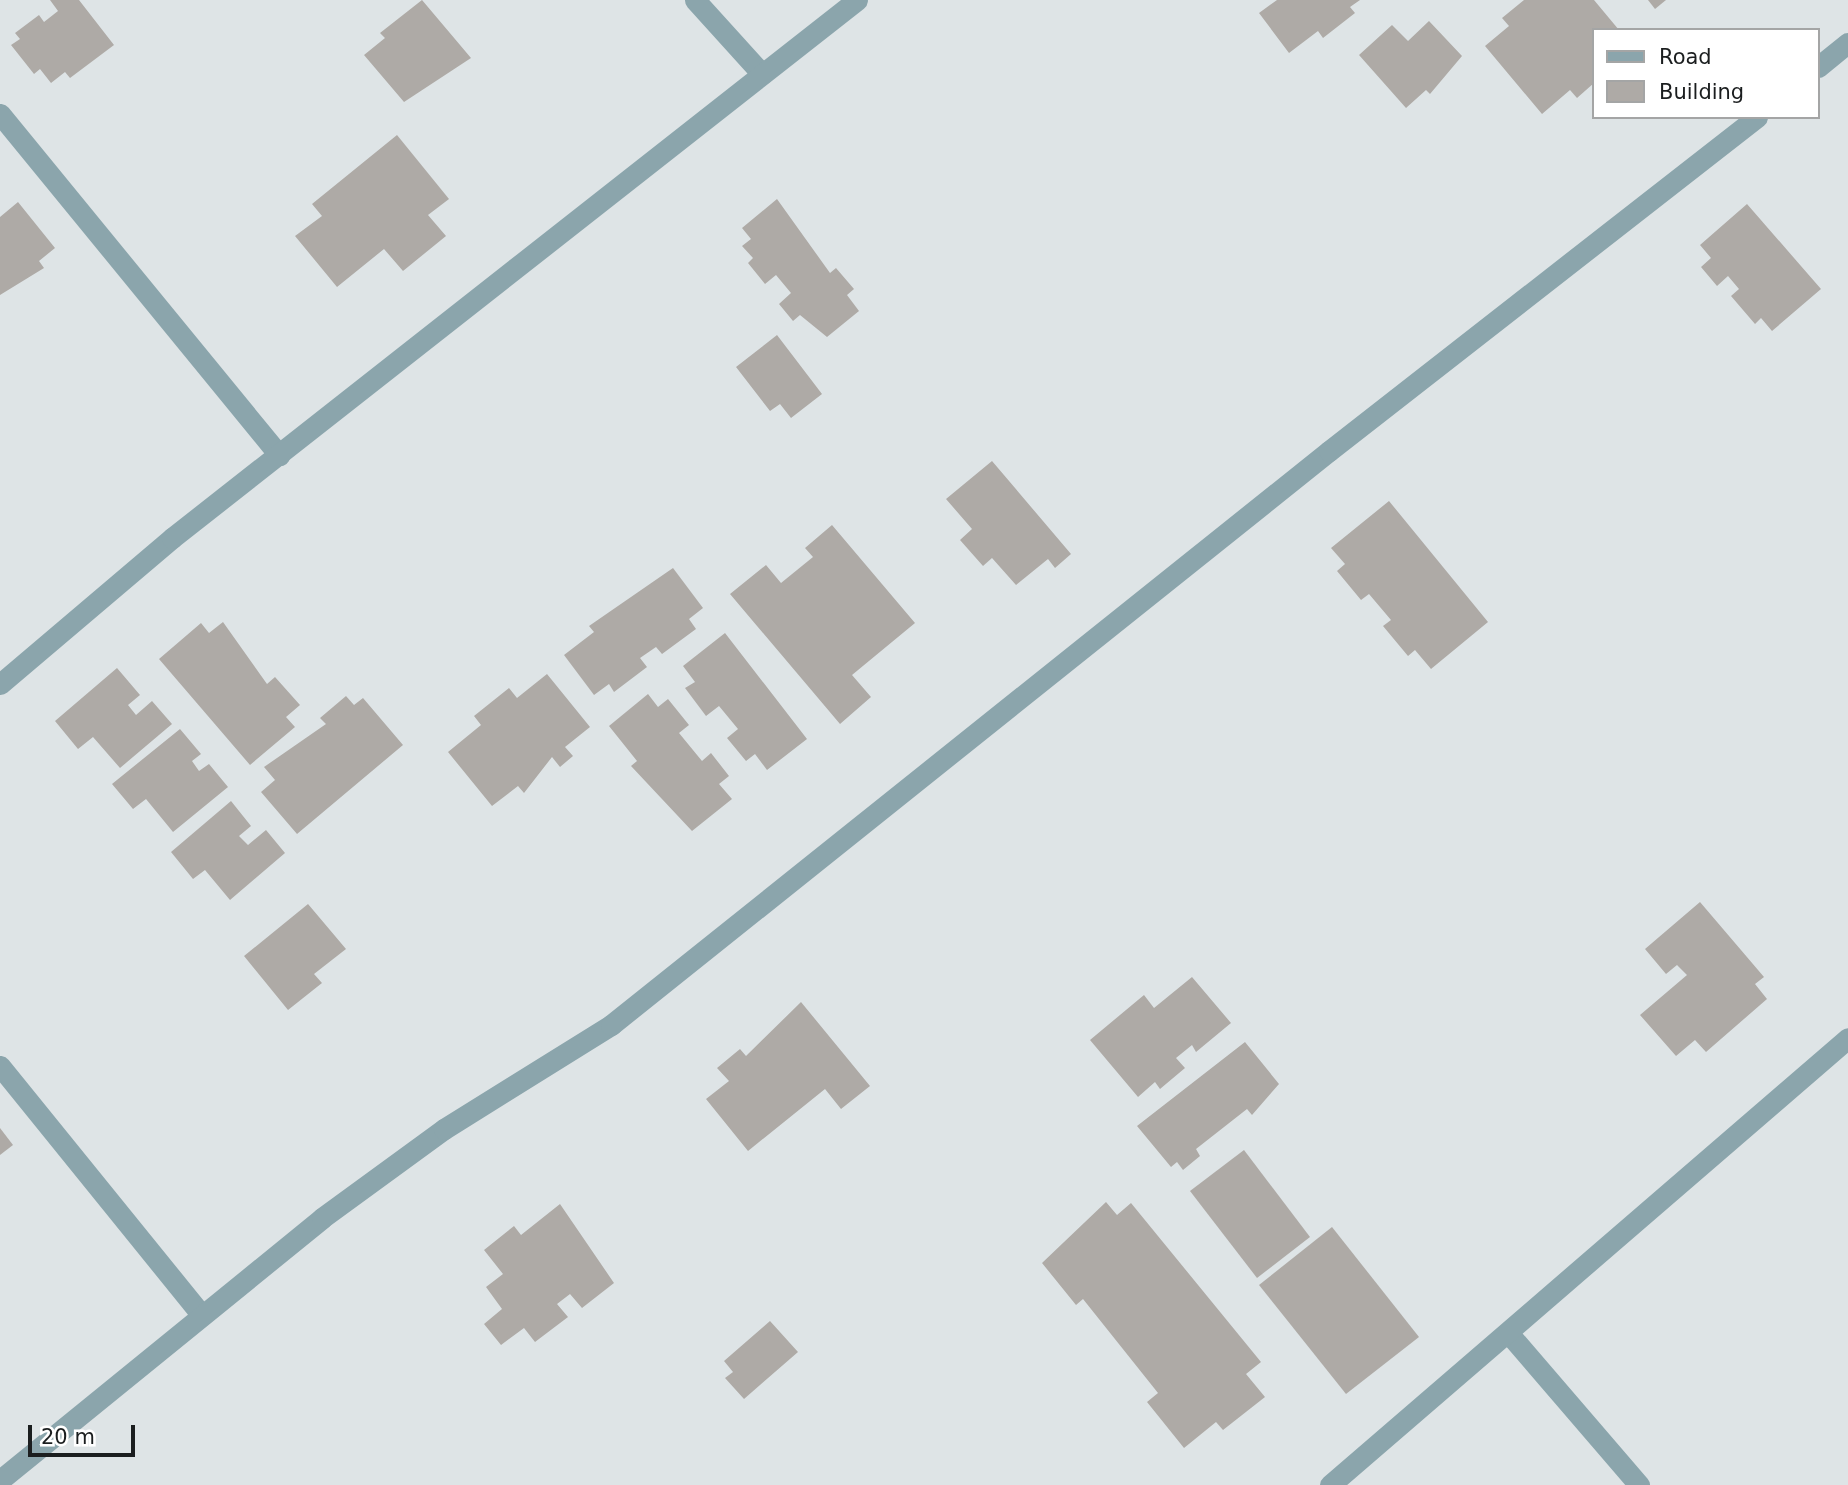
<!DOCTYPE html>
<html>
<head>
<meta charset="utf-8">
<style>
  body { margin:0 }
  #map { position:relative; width:1848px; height:1485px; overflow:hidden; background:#dee4e6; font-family:"DejaVu Sans",sans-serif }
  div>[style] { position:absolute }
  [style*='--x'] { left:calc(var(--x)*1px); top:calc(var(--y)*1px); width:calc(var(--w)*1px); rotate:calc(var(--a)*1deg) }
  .building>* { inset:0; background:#aeaaa6 }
  .street>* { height:21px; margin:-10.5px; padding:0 10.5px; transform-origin:10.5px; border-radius:10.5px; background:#8ba5ac }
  span { translate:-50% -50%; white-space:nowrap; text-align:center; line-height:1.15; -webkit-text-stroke:5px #fff; paint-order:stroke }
  .legend { position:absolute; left:1592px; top:28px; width:228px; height:91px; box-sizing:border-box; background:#fff; border:2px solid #a4a5a5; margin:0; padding:9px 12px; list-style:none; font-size:21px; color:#1b1e1f }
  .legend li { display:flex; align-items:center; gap:14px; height:35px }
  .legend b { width:35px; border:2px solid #a4a5a5 }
  .scale { position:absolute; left:28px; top:1425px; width:107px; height:32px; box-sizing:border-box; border:4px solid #1b1e1f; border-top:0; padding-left:9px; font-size:21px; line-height:24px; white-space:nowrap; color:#1b1e1f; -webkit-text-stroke:5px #fff; paint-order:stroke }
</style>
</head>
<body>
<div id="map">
  <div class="building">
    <i style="clip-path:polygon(50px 0,79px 0,114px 45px,70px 78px,65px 72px,51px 83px,40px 69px,34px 74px,11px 45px,20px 39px,15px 33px,39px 15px,44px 22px,58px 11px)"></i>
    <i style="clip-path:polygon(422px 0,471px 58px,404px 102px,364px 55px,385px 38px,380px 33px)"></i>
    <i style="clip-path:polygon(1277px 0,1360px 0,1350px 7px,1355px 13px,1323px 38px,1318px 31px,1289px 53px,1259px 13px)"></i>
    <i style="clip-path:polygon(1524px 0,1594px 0,1619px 30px,1594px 30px,1594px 83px,1577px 98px,1570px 90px,1542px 114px,1485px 46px,1509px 26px,1502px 18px)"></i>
    <i style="clip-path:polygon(1648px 0,1666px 0,1655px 9px)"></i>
    <i style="clip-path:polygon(1429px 21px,1462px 56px,1430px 94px,1426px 90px,1406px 108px,1359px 55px,1392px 25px,1408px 41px)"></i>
    <i style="clip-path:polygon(397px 135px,449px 199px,428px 215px,446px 236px,403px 271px,384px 249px,337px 287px,295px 236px,322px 216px,312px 204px)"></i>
    <i style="clip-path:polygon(777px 199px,830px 273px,836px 268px,854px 289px,847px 295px,859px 311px,827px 337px,800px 315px,793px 321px,779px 304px,791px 293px,776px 275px,765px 284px,748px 263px,753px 258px,742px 246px,751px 239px,742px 228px)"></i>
    <i style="clip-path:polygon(18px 202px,55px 248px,39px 261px,44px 268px,0 295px,0 217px)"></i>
    <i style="clip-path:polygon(1747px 204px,1821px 289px,1772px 331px,1761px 318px,1755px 324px,1731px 296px,1739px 289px,1728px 276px,1717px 286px,1701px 267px,1711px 258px,1700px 245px)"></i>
    <i style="clip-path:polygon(777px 335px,822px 394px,791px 418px,780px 404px,770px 411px,736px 367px)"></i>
    <i style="clip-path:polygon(992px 461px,1071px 554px,1055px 568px,1048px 559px,1016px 585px,992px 558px,983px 566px,960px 540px,972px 529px,946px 499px)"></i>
    <i style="clip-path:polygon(1389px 501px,1488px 622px,1431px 669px,1415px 650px,1408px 656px,1383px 626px,1391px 620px,1369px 594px,1361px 600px,1337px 571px,1345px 564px,1331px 548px)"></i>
    <i style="clip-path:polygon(832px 525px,915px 623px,852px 675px,871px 697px,840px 724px,730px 594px,766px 565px,781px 583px,813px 557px,805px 548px)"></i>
    <i style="clip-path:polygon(673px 568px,703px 608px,689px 619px,696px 629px,662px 654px,656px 647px,640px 658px,647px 667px,614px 692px,609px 684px,594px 695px,564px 655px,594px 632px,589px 626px)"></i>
    <i style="clip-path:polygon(223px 622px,267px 684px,275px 677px,300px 705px,286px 717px,295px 727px,250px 765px,159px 659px,201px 623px,209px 633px)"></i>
    <i style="clip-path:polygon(725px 633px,807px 739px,767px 770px,755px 754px,746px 761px,727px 738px,738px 729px,719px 706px,706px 716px,685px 688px,695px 682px,683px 666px)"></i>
    <i style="clip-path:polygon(117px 668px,140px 695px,128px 705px,136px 715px,152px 701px,172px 724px,120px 768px,93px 737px,78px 749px,55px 721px)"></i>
    <i style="clip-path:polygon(547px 674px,590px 727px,565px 747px,573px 756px,560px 767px,552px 757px,524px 793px,518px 786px,492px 806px,448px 752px,481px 725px,474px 716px,509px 688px,517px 698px)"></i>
    <i style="clip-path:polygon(648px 694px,658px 707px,668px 699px,689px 725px,679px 733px,702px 761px,711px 753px,729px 776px,719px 784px,732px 799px,692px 831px,631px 766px,637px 761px,609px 726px)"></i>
    <i style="clip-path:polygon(346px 696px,354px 705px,363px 698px,403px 745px,297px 834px,261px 792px,275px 780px,264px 767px,326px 724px,320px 718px)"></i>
    <i style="clip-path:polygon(180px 729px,201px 754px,192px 761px,199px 771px,209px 764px,228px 787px,173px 832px,146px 799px,133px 809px,112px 784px)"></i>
    <i style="clip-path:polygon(231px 801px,251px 826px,239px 836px,248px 845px,266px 830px,285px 853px,230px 900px,205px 870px,193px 879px,171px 852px)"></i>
    <i style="clip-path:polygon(1700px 902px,1764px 977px,1755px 984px,1767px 999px,1706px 1052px,1695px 1040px,1676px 1056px,1640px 1015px,1687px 975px,1677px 965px,1666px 974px,1645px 949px)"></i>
    <i style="clip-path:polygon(308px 904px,346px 949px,314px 974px,322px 983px,288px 1010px,244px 956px)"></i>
    <i style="clip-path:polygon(1192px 977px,1231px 1023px,1196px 1052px,1192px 1045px,1176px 1058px,1185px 1068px,1160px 1089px,1155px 1082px,1138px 1097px,1090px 1040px,1144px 995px,1154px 1008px)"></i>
    <i style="clip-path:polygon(801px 1002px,870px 1086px,841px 1109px,825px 1089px,748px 1151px,706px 1099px,729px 1081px,717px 1068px,740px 1049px,746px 1056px)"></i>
    <i style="clip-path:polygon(1245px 1042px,1279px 1084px,1252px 1115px,1247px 1109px,1196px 1149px,1200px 1156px,1183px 1170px,1177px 1162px,1171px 1167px,1137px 1126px)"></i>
    <i style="clip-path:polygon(0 1128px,13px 1145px,0 1155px)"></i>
    <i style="clip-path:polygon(1244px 1150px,1310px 1237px,1257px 1278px,1190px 1191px)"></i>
    <i style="clip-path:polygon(1106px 1202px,1117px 1215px,1131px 1203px,1261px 1362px,1246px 1374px,1265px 1397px,1223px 1430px,1216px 1422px,1184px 1448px,1147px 1402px,1158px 1393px,1083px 1299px,1076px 1305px,1042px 1263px)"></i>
    <i style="clip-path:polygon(560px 1204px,614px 1283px,582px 1308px,570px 1294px,557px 1304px,568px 1317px,535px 1342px,524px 1328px,501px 1345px,484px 1324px,502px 1309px,486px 1287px,503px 1274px,484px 1250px,514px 1226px,521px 1235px)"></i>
    <i style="clip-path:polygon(1332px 1227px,1419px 1337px,1346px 1394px,1259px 1285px)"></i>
    <i style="clip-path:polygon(770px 1321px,798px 1352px,744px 1399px,725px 1378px,733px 1372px,724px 1361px)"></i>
  </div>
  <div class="street">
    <i style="--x:695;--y:0;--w:100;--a:47.8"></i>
    <i style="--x:1818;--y:67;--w:38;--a:-39"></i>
    <i style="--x:0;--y:114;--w:441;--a:50.7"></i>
    <i style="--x:0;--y:684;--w:226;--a:-40.3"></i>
    <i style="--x:172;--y:538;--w:871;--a:-38.15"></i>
    <i style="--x:0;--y:1066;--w:318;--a:51"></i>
    <i style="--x:1510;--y:1335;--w:198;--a:49.3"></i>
    <i style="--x:0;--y:1480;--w:415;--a:-39.1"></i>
    <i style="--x:322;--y:1218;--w:151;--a:-36.1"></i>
    <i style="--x:444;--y:1129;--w:197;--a:-31.9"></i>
    <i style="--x:611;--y:1025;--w:919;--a:-38.64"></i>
    <i style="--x:1329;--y:451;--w:543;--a:-37.97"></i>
    <i style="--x:1330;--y:1485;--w:684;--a:-40.79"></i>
  </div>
  <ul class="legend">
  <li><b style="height:9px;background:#8ba5ac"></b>Road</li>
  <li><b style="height:19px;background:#aeaaa6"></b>Building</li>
  </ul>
  <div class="scale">20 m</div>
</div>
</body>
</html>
